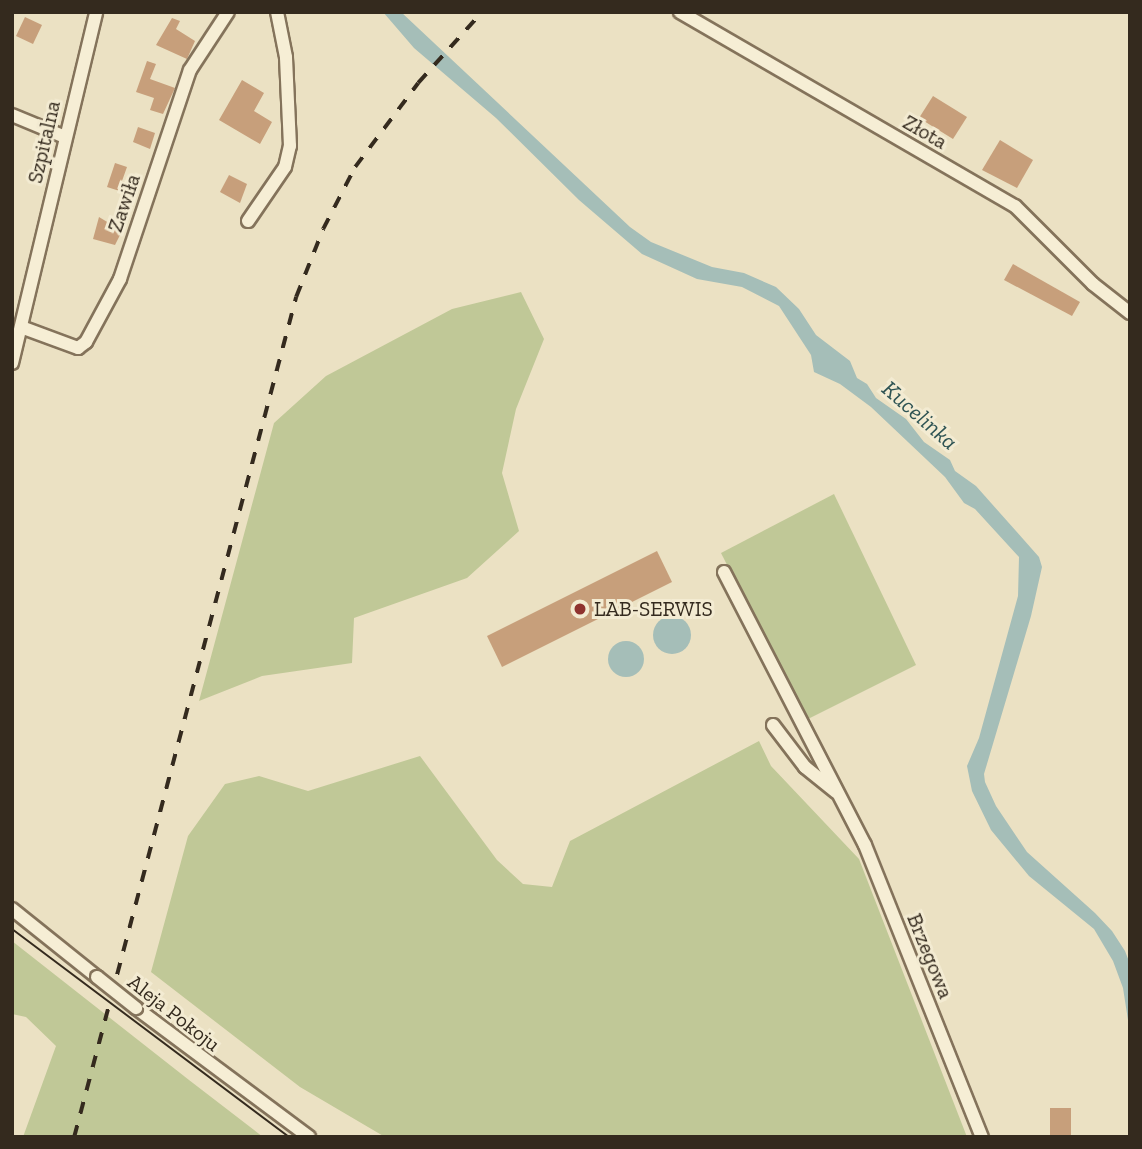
<!DOCTYPE html>
<html>
<head>
<meta charset="utf-8">
<style>
  body { margin:0 }
  #map { position:relative; width:1142px; height:1149px; overflow:hidden; background:#ebe1c3; font-family:"Zilla Slab",serif }
  div>[style] { position:absolute }
  [style*='--x'] { left:calc(var(--x)*1px); top:calc(var(--y)*1px); width:calc(var(--w)*1px); rotate:calc(var(--a)*1deg) }
  .green>* { inset:0; background:#c0c897 }
  .water>* { inset:0; background:#a5beb8 }
  .round { border-radius:50% }
  .building>* { inset:0; background:#c79f7b }
  .roads { filter:drop-shadow(2px 0 #84735b) drop-shadow(-2px 0 #84735b) drop-shadow(0 2px #84735b) drop-shadow(0 -2px #84735b) }
  .minor>* { height:12px; margin:-6px; padding:0 6px; transform-origin:6px; border-radius:6px; background:#f6eed5 }
  .tram>* { height:2px; margin:-1px; padding:0 1px; transform-origin:1px; border-radius:1px; background:#342a1e }
  .rail>* { height:3.5px; margin-top:-1.75px; transform-origin:0; background:repeating-linear-gradient(90deg,#342a1e 0 12px,transparent 0 24px) }
  .bridges { filter:drop-shadow(2px 0 #84735b) drop-shadow(-2px 0 #84735b) drop-shadow(0 2px #84735b) drop-shadow(0 -2px #84735b) }
  .minor-bridge>* { height:12px; margin:-6px; padding:0 6px; transform-origin:6px; border-radius:6px; background:#f6eed5 }
  .dots>* { width:19px; height:19px; translate:-50% -50%; box-sizing:border-box; border:4px solid #f3ebd2; border-radius:50% }
  span { translate:-50% -50%; white-space:nowrap; text-align:center; line-height:1.15; -webkit-text-stroke:6px #f3ebd2; paint-order:stroke }
  .street-label { font-size:21px; color:#342a1e }
  .poi-label { font-size:21px; color:#342a1e }
  .left { translate:0 -50%; text-align:left }
  .water-label { font-size:23px; color:#2e5353; font-style:italic }
  .frame { position:absolute; inset:0; border:14px solid #342a1e; pointer-events:none }
</style>
</head>
<body>
<div id="map">
  <div class="green">
    <i style="clip-path:polygon(521px 292px,544px 339px,516px 409px,502px 473px,519px 531px,467px 578px,354px 618px,352px 663px,262px 676px,199px 701px,274px 423px,326px 376px,452px 309px)"></i>
    <i style="clip-path:polygon(834px 494px,916px 665px,806px 720px,721px 553px)"></i>
    <i style="clip-path:polygon(759px 741px,771px 766px,859px 859px,967px 1137px,385px 1137px,300px 1087px,151px 972px,188px 836px,225px 784px,259px 776px,308px 791px,420px 756px,497px 860px,523px 884px,552px 887px,570px 841px)"></i>
    <i style="clip-path:polygon(12px 941px,189px 1080px,263px 1137px,23px 1137px,56px 1046px,26px 1017px,12px 1014px)"></i>
  </div>
  <div class="water">
    <i style="clip-path:polygon(383px 12px,401px 12px,630px 227px,651px 242px,712px 267px,744px 273px,776px 287px,799px 309px,816px 335px,850px 361px,857px 378px,867px 384px,876px 398px,906px 419px,924px 442px,950px 460px,955px 471px,976px 486px,1039px 557px,1042px 567px,1031px 616px,984px 774px,985px 782px,996px 806px,1027px 852px,1095px 913px,1112px 931px,1125px 951px,1130px 964px,1130px 1033px,1123px 988px,1113px 961px,1094px 929px,1029px 876px,991px 830px,972px 791px,967px 766px,979px 738px,1018px 596px,1019px 557px,975px 509px,964px 503px,945px 477px,871px 407px,840px 384px,814px 372px,811px 355px,779px 306px,742px 287px,697px 279px,642px 254px,579px 200px,496px 118px,414px 48px)"></i>
    <i class="round" style="left:653px;top:616px;width:38px;height:38px"></i>
    <i class="round" style="left:608px;top:641px;width:36px;height:36px"></i>
  </div>
  <div class="building">
    <i style="clip-path:polygon(25px 17px,42px 25px,33px 44px,16px 36px)"></i>
    <i style="clip-path:polygon(172px 18px,180px 21px,176px 29px,195px 41px,187px 59px,156px 45px)"></i>
    <i style="clip-path:polygon(147px 61px,156px 64px,150px 79px,175px 88px,163px 114px,150px 110px,154px 98px,136px 92px)"></i>
    <i style="clip-path:polygon(242px 80px,264px 93px,254px 111px,272px 122px,260px 144px,219px 120px)"></i>
    <i style="clip-path:polygon(933px 96px,967px 117px,953px 139px,919px 118px)"></i>
    <i style="clip-path:polygon(138px 127px,155px 133px,150px 149px,133px 142px)"></i>
    <i style="clip-path:polygon(1000px 140px,1033px 160px,1017px 188px,982px 170px)"></i>
    <i style="clip-path:polygon(115px 163px,127px 167px,122px 181px,133px 185px,129px 194px,107px 187px)"></i>
    <i style="clip-path:polygon(229px 175px,247px 184px,240px 203px,220px 192px)"></i>
    <i style="clip-path:polygon(99px 217px,122px 231px,115px 245px,93px 239px)"></i>
    <i style="clip-path:polygon(1013px 264px,1080px 302px,1072px 316px,1004px 280px)"></i>
    <i style="clip-path:polygon(657px 551px,672px 582px,502px 667px,487px 636px)"></i>
    <i style="clip-path:polygon(1050px 1108px,1071px 1108px,1071px 1137px,1050px 1137px)"></i>
  </div>
  <div class="roads">
    <div class="minor">
      <i style="--x:680;--y:12;--w:387;--a:30.1"></i>
      <i style="--x:1015;--y:206;--w:110;--a:45"></i>
      <i style="--x:1093;--y:284;--w:47;--a:38.1"></i>
      <i style="--x:12;--y:115;--w:57;--a:22.5"></i>
      <i style="--x:248;--y:221;--w:65;--a:-55.6"></i>
      <i style="--x:285;--y:167;--w:22;--a:-77"></i>
      <i style="--x:290;--y:146;--w:89;--a:-92.6"></i>
      <i style="--x:286;--y:57;--w:46;--a:-101.3"></i>
      <i style="--x:21;--y:327;--w:61;--a:20.2"></i>
      <i style="--x:78;--y:348;--w:10;--a:-37"></i>
      <i style="--x:86;--y:342;--w:72;--a:-61.6"></i>
      <i style="--x:120;--y:279;--w:220;--a:-71.5"></i>
      <i style="--x:190;--y:70;--w:69;--a:-56.8"></i>
      <i style="--x:12;--y:363;--w:361;--a:-76.5"></i>
      <i style="--x:724;--y:572;--w:307;--a:62.7"></i>
      <i style="--x:865;--y:845;--w:315;--a:68.2"></i>
      <i style="--x:773;--y:725;--w:53;--a:52.7"></i>
      <i style="--x:805;--y:767;--w:40;--a:39"></i>
      <i style="--x:12;--y:909;--w:109;--a:38.7"></i>
      <i style="--x:136;--y:1008;--w:216;--a:36.7"></i>
    </div>
  </div>
  <div class="tram">
    <i style="--x:12;--y:929;--w:346;--a:36.9"></i>
  </div>
  <div class="rail">
    <i style="--x:74;--y:1137;--w:869;--a:-75.2"></i>
    <i style="--x:296;--y:297;--w:73;--a:-68.3"></i>
    <i style="--x:323;--y:229;--w:70;--a:-62.7"></i>
    <i style="--x:355;--y:167;--w:105;--a:-53.1"></i>
    <i style="--x:418;--y:83;--w:96;--a:-48"></i>
  </div>
  <div class="bridges">
    <div class="minor-bridge">
      <i style="--x:97;--y:977;--w:50;--a:38.5"></i>
    </div>
  </div>
  <div class="dots">
    <i style="left:580px;top:609px;background:#8f332f"></i>
  </div>
  <div class="street-label">
    <span style="left:925px;top:132px;rotate:30deg">Złota</span>
    <span style="left:44px;top:142px;rotate:-77deg">Szpitalna</span>
    <span style="left:124px;top:203px;rotate:-71deg">Zawiła</span>
    <span style="left:930px;top:956px;rotate:68deg">Brzegowa</span>
    <span style="left:174px;top:1013px;rotate:38deg">Aleja Pokoju</span>
  </div>
  <div class="poi-label">
    <span class="left" style="left:594px;top:609px">LAB-SERWIS</span>
  </div>
  <div class="water-label">
    <span style="left:920px;top:415px;rotate:41deg">Kucelinka</span>
  </div>
  <div class="frame"></div>
</div>
</body>
</html>
